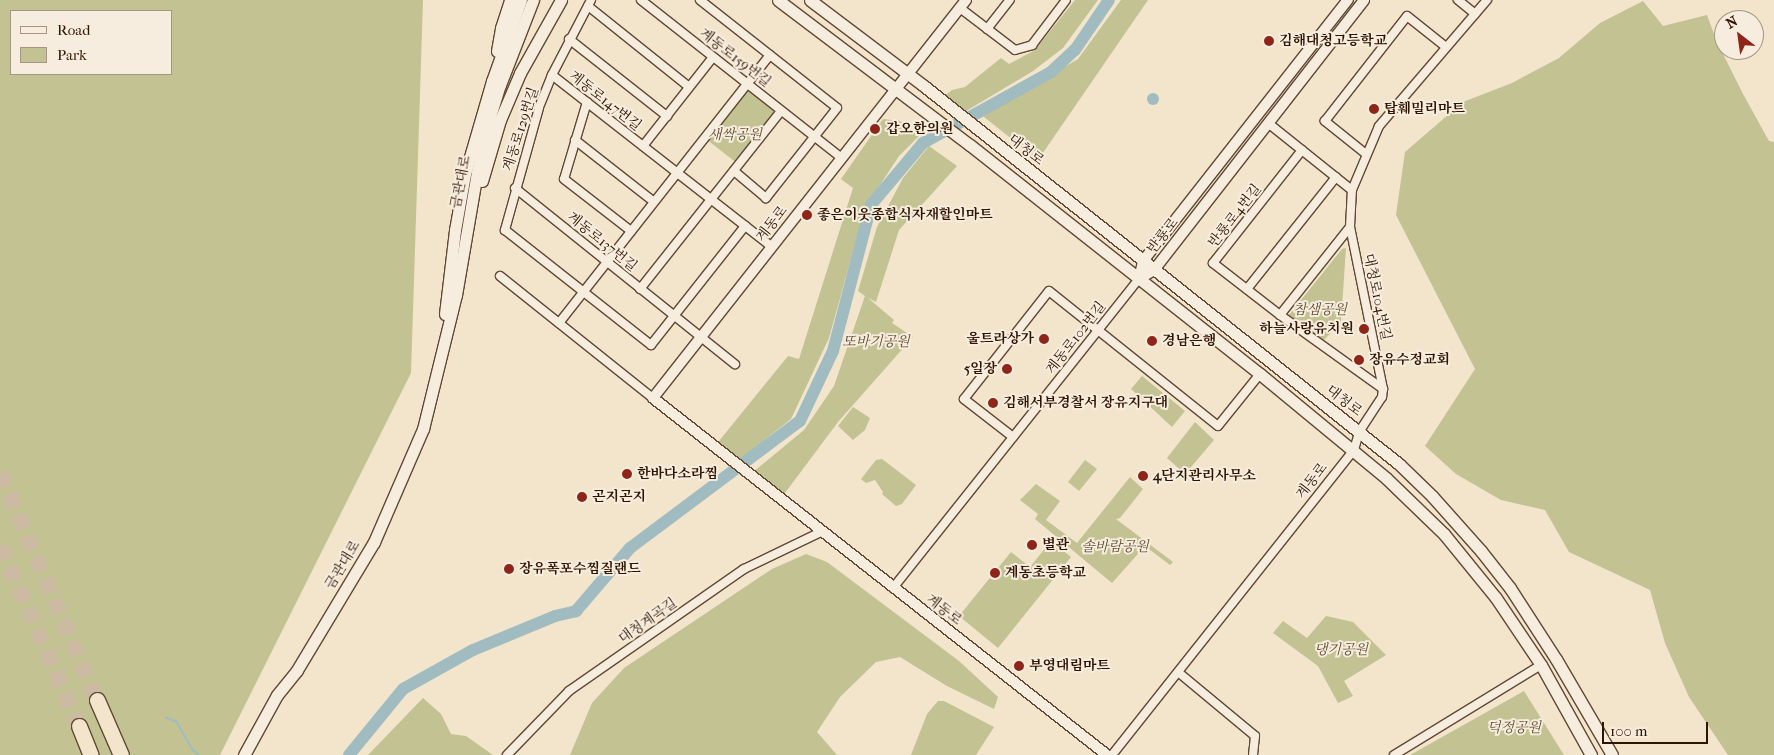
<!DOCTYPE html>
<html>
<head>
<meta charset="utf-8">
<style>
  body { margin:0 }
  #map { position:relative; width:1774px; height:755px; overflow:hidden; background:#f3e4cc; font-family:"IM FELL French Canon","Noto Serif KR",serif }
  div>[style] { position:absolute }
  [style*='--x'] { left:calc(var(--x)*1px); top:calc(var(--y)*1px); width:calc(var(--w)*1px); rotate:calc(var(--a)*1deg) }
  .green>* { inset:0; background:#c2c293 }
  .water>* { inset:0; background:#a0bcc1 }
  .round { border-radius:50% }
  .stream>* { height:2px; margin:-1px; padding:0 1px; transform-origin:1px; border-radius:1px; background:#a0bcc1 }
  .river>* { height:12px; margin:-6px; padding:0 6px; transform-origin:6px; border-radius:6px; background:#a0bcc1 }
  .motorway-tunnel>* { height:15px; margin-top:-7.5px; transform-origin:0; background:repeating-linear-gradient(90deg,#ccbaa3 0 15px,transparent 0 23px) }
  .roads { filter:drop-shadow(1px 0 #604833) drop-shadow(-1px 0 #604833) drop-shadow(0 1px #604833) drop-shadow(0 -1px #604833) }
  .minor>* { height:8px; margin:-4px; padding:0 4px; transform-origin:4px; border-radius:4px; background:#f7edde }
  .tertiary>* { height:10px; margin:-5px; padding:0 5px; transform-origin:5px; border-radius:5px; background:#f7edde }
  .secondary>* { height:11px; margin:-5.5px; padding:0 5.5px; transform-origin:5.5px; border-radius:5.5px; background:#f7edde }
  .motorway>* { height:15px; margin:-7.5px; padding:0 7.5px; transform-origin:7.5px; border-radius:7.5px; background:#f3e4cc }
  .dots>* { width:14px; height:14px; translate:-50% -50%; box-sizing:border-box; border:2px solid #f7edde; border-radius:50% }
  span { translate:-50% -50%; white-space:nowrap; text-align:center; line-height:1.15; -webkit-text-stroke:4px #f7edde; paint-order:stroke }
  .poi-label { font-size:14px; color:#2f1400; font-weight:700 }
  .left { translate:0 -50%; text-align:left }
  .right { translate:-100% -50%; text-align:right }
  .street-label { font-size:14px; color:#2f1400 }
  .park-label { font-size:14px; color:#625133; font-style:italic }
  .legend { position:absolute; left:10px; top:10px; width:162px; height:65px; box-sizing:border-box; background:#f7edde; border:1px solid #a79685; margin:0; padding:6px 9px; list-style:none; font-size:15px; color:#2f1400 }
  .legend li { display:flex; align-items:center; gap:10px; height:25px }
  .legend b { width:25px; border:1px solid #a79685 }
  .north { position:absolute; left:1714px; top:10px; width:50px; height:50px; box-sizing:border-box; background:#f7edde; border:1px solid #a79685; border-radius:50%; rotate:330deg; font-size:14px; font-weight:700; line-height:20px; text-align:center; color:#2f1400 }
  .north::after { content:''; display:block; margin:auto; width:18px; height:22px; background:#8f2418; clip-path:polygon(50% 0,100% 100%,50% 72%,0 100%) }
  .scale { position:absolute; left:1602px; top:722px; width:106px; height:22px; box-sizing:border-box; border:2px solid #2f1400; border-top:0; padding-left:6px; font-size:15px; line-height:18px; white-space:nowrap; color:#2f1400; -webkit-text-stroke:4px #f7edde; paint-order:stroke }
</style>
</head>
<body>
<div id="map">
  <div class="green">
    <i style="clip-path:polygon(evenodd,0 0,423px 0,411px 373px,220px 755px,0 755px,0 0,11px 11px,171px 11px,171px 74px,11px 74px,11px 11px)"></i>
    <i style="clip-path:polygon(1075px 0,1098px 0,1063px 48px,1033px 71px,961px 114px,942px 98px,952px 90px,965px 87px,1001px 58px,1009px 64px,1035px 50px)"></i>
    <i style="clip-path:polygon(1121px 0,1148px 0,1038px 160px,979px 113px,1019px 94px,1078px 59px)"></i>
    <i style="clip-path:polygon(1643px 1px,1663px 26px,1707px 15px,1717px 42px,1743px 94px,1769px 141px,1774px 142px,1774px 755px,1728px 755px,1689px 697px,1665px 643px,1650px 590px,1569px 552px,1545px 510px,1501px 500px,1456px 474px,1425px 446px,1475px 369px,1396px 215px,1405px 152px,1463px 102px,1512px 83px,1559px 58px,1600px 23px)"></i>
    <i style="clip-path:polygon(748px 86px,779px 110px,738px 164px,706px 139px)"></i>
    <i style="clip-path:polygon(883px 119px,900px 121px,919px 136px,899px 156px,865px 208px,829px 338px,791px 419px,738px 461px,715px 446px,788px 356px,799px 359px,853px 188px,841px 179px)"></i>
    <i style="clip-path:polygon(929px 146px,957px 166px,899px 230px,876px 302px,868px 298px,894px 320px,892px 323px,913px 337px,838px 422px,782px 497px,752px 473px,804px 430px,834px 386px,865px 296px,858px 291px,877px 227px,903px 178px)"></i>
    <i style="clip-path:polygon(1346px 248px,1341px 322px,1324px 340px,1289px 315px,1342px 249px)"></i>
    <i style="clip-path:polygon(1142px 376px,1185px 411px,1172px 427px,1131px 389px)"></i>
    <i style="clip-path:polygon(853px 407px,870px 418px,865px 430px,853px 440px,838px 426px)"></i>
    <i style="clip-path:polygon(1195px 422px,1214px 440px,1185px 474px,1167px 458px)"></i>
    <i style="clip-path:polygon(882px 459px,916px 485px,902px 504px,896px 506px,882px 494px,883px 492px,875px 480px,866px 483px,861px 479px,876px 460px)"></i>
    <i style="clip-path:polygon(1085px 460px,1097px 469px,1079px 491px,1068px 482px)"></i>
    <i style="clip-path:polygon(1130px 477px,1143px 489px,1120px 518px,1116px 519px,1173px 562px,1170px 565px,1145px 546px,1112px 583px,1035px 519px,1038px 514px,1020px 500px,1036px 484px,1060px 501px,1046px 520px,1077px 543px)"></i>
    <i style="clip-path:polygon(1051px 541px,1071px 557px,998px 648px,959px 616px,1011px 552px,1030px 567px)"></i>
    <i style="clip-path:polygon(806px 554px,827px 562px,959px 661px,998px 697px,994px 709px,947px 686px,900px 657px,876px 662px,840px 697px,817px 732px,837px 755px,570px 755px,592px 703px,624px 668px,772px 569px)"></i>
    <i style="clip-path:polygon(1326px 616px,1353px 622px,1386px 655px,1344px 681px,1353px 696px,1338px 703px,1318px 666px,1273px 633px,1283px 621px,1307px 638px)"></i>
    <i style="clip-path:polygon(1524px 691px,1564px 755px,1410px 755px)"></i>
    <i style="clip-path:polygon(423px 698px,441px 714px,451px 734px,466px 736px,493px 755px,368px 755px)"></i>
    <i style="clip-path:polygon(938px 701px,944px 701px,994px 727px,976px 755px,911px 755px,927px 714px)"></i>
  </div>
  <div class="water">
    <i class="round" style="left:1147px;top:93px;width:12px;height:12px"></i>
  </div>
  <div class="stream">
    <i style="--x:166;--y:718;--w:10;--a:17"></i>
    <i style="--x:176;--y:721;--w:34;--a:60"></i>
    <i style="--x:193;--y:750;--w:8;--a:40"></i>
  </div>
  <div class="river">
    <i style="--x:349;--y:755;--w:85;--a:-50.7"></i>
    <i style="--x:403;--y:689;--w:80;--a:-29.1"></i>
    <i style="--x:473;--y:650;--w:89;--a:-22.5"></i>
    <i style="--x:555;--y:616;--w:22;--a:-13"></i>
    <i style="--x:576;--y:611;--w:83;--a:-49.4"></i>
    <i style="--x:630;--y:548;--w:212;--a:-36.8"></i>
    <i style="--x:800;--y:421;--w:77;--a:-64.8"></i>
    <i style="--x:833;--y:351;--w:151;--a:-75.4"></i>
    <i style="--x:871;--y:205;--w:81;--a:-50"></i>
    <i style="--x:923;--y:143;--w:146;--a:-29"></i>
    <i style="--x:1051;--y:72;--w:33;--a:-43"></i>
    <i style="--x:1075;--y:50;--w:60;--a:-55.8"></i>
  </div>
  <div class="motorway-tunnel">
    <i style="--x:0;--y:472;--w:248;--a:67"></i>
    <i style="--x:0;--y:545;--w:197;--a:66.4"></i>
  </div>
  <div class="roads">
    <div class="minor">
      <i style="--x:591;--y:0;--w:85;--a:117.5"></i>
      <i style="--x:552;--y:75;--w:35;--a:112"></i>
      <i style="--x:539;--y:108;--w:127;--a:105.6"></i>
      <i style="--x:505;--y:230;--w:186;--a:38.2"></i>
      <i style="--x:651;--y:345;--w:152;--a:-51.7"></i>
      <i style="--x:641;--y:0;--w:256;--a:38.2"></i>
      <i style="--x:700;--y:0;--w:174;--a:38.2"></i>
      <i style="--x:837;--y:108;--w:115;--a:128.3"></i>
      <i style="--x:766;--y:198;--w:42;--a:-139.8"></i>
      <i style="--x:1458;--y:0;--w:22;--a:39"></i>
      <i style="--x:588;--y:6;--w:129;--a:38.7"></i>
      <i style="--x:960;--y:8;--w:69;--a:37.4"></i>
      <i style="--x:1015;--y:50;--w:18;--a:-16"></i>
      <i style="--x:1032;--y:45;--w:56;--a:-52.9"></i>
      <i style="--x:987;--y:29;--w:37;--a:-52"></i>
      <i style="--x:569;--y:39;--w:125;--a:38.2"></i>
      <i style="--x:552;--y:75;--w:279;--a:38"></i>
      <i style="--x:587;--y:102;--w:80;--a:106.6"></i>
      <i style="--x:564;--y:179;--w:85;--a:37.8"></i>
      <i style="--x:1268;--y:123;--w:107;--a:38.6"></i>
      <i style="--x:575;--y:140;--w:100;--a:38.1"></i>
      <i style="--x:643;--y:146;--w:113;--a:-51.8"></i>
      <i style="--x:1302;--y:150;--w:144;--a:128.2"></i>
      <i style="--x:1213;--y:263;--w:85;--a:37.8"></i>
      <i style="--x:1280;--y:315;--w:127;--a:35.7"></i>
      <i style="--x:1366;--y:154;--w:53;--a:-141.2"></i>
      <i style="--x:1325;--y:121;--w:133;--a:-52"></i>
      <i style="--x:1407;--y:16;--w:50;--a:38.5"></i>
      <i style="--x:515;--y:188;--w:282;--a:38.7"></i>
      <i style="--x:500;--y:276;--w:196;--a:38.6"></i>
      <i style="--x:640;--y:289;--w:227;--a:-51.6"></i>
      <i style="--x:1247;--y:289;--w:143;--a:-51.5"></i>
      <i style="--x:1280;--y:315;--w:112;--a:-51.5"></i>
      <i style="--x:559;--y:323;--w:341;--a:-51.8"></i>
      <i style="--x:1013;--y:437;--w:62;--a:-142.2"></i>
      <i style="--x:964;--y:399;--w:137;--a:-51.8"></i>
      <i style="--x:1049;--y:291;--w:216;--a:38.6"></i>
      <i style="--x:1218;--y:426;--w:67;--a:-51.1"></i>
      <i style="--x:893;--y:588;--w:395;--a:-51.5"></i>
      <i style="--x:1178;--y:672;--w:100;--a:39.7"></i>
      <i style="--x:1255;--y:736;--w:19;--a:96"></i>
      <i style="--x:507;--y:755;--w:89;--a:-45.9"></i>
      <i style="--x:569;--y:691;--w:213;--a:-34.9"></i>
      <i style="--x:744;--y:569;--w:85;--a:-25.7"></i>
      <i style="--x:1112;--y:755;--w:389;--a:-51.6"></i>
      <i style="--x:1354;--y:450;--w:19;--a:-74"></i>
      <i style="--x:1359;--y:432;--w:42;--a:-56.7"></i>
      <i style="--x:1382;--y:397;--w:8;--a:-83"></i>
      <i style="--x:1383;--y:389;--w:165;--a:-101.5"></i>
      <i style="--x:1350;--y:227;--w:37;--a:-87"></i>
      <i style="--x:1352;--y:190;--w:69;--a:-67.1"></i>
      <i style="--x:1379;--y:126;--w:166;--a:-49.4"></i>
      <i style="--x:1394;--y:755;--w:172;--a:-31.5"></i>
    </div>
    <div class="tertiary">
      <i style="--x:966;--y:0;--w:506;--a:128.18"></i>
      <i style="--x:653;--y:398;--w:578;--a:38.18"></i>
      <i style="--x:1139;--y:279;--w:17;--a:-31"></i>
      <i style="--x:1154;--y:270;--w:342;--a:-52.1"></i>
      <i style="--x:1139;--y:279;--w:18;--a:-77"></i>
      <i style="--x:1143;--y:261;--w:332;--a:-51.9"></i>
    </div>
    <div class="secondary">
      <i style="--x:778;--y:0;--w:241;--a:37.1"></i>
      <i style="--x:970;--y:145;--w:370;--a:38.3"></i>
      <i style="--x:1260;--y:374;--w:163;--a:39.5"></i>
      <i style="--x:1386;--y:478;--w:81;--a:44"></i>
      <i style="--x:1444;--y:534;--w:82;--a:50.9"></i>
      <i style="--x:1496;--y:598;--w:81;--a:56.1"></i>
      <i style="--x:1541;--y:665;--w:103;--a:60.9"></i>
      <i style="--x:810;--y:0;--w:143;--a:37"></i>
      <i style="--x:924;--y:86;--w:607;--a:38.51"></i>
      <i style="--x:1399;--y:464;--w:46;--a:44.1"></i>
      <i style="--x:1432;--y:496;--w:74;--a:48.3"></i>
      <i style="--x:1481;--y:551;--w:47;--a:51.9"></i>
      <i style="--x:1510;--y:588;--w:85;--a:57.1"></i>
      <i style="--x:1556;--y:659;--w:111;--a:59.7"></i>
      <i style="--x:497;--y:51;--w:23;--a:-80"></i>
      <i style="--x:501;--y:28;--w:29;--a:-72"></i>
      <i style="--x:482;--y:181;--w:64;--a:-73.6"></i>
      <i style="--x:500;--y:120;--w:51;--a:-66.9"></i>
      <i style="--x:520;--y:73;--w:84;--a:-60.7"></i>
      <i style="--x:445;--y:314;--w:85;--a:-83.2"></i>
      <i style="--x:455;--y:230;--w:57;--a:-79.9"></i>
      <i style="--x:465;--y:174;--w:97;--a:-73.8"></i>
      <i style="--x:492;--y:81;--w:86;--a:-70.3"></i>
      <i style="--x:244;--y:755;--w:68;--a:-61.2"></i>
      <i style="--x:277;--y:695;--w:32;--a:-51"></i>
      <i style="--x:297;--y:670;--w:149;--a:-59"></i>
      <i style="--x:374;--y:542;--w:123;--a:-66.6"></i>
      <i style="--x:423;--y:429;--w:138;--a:-76.2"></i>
      <i style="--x:456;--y:295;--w:125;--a:-80.3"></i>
      <i style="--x:477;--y:172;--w:57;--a:-76.7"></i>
      <i style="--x:490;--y:117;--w:34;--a:-73"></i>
      <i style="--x:500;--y:85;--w:91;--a:-68.8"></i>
    </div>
    <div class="motorway">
      <i style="--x:97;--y:700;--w:60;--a:66.4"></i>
      <i style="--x:79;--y:726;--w:31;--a:68"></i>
    </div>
  </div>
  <div class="dots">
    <i style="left:1269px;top:41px;background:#8f2418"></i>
    <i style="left:1374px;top:109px;background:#8f2418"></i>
    <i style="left:875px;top:129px;background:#8f2418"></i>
    <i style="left:807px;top:215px;background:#8f2418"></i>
    <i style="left:1364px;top:329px;background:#8f2418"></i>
    <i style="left:1044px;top:339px;background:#8f2418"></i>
    <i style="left:1152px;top:341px;background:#8f2418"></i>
    <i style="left:1359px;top:360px;background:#8f2418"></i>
    <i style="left:1007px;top:369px;background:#8f2418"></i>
    <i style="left:993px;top:403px;background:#8f2418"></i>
    <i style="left:627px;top:474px;background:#8f2418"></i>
    <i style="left:1143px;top:476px;background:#8f2418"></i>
    <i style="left:582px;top:497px;background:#8f2418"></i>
    <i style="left:1032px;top:545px;background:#8f2418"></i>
    <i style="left:509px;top:569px;background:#8f2418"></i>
    <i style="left:995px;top:573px;background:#8f2418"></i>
    <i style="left:1019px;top:666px;background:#8f2418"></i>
  </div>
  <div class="poi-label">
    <span class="left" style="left:1279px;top:41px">김해대청고등학교</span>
    <span class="left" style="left:1384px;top:109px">탑훼밀리마트</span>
    <span class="left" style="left:886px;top:129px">갑오한의원</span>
    <span class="left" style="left:817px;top:215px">좋은이웃종합식자재할인마트</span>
    <span class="right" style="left:1354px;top:329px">하늘사랑유치원</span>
    <span class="right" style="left:1034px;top:339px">울트라상가</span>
    <span class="left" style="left:1162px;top:341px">경남은행</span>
    <span class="left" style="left:1369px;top:360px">장유수정교회</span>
    <span class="right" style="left:997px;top:369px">5일장</span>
    <span class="left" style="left:1003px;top:403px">김해서부경찰서 장유지구대</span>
    <span class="left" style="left:637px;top:474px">한바다소라찜</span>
    <span class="left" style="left:1153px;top:476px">4단지관리사무소</span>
    <span class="left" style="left:592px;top:497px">곤지곤지</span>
    <span class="left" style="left:1042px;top:545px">별관</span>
    <span class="left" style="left:519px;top:569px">장유폭포수찜질랜드</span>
    <span class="left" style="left:1005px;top:573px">계동초등학교</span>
    <span class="left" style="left:1029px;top:666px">부영대림마트</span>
  </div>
  <div class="street-label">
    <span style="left:735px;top:58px;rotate:38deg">계동로159번길</span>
    <span style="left:605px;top:101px;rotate:38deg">계동로147번길</span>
    <span style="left:521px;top:129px;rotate:-72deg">계동로129번길</span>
    <span style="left:1026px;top:150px;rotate:38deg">대청로</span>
    <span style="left:461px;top:182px;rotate:-79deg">금관대로</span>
    <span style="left:1235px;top:216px;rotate:-52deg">반룡로4번길</span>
    <span style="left:772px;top:224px;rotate:-52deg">계동로</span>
    <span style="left:1163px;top:236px;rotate:-52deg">반룡로</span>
    <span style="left:602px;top:242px;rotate:39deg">계동로137번길</span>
    <span style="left:1377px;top:297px;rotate:78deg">대청로104번길</span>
    <span style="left:1076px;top:338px;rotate:-52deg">계동로102번길</span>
    <span style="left:1344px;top:401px;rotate:38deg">대청로</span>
    <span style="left:1312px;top:481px;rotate:-52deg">계동로</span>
    <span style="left:343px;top:565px;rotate:-59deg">금관대로</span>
    <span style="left:944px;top:610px;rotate:38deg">계동로</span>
    <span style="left:648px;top:621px;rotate:-35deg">대청계곡길</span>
  </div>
  <div class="park-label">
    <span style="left:735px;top:135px">새싹공원</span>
    <span style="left:1320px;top:310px">참샘공원</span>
    <span style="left:876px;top:342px">또바기공원</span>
    <span style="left:1115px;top:547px">솔바람공원</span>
    <span style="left:1341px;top:650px">댕기공원</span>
    <span style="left:1514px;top:728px">덕정공원</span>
  </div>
  <ul class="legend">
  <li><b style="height:6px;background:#f7edde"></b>Road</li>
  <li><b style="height:14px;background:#c2c293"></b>Park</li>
  </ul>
  <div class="north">N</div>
  <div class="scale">100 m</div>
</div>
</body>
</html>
